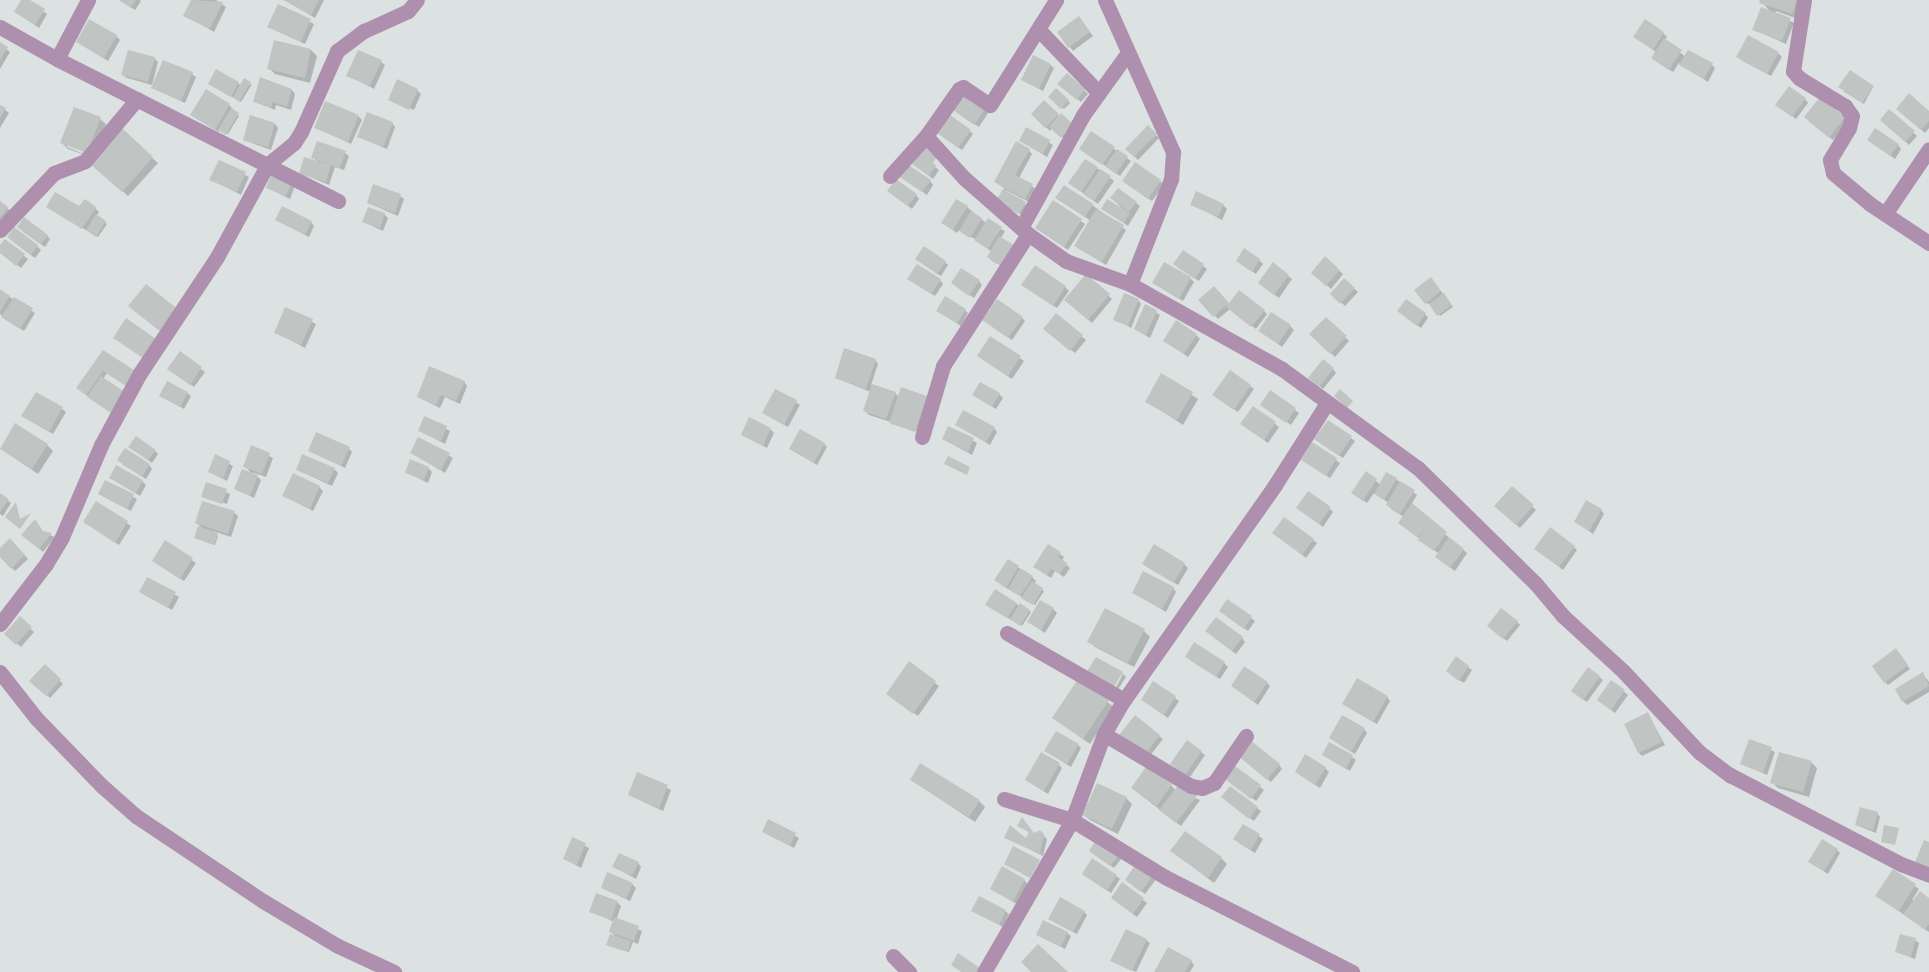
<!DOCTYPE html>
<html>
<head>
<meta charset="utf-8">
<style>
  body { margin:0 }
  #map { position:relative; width:1929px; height:972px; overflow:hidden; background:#dce1e1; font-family:"Sofia Sans Condensed",sans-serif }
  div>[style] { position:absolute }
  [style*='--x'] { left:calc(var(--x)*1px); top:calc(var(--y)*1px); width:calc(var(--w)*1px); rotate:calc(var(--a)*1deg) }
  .shadow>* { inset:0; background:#0003 }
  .building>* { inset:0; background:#c0c5c4 }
  .street>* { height:15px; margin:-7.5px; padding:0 7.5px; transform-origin:7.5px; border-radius:7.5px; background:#af8fae }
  span { translate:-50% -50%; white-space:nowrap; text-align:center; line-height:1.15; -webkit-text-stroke:5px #fff; paint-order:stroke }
</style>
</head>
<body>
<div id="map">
  <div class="shadow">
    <i style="clip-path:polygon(23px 0,27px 0,47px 14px,39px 28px,16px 12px)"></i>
    <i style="clip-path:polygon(119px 0,140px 0,141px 1px,135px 10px)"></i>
    <i style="clip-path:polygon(193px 0,216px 0,226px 7px,214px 32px,185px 15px)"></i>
    <i style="clip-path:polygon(285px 0,324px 0,315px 18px)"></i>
    <i style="clip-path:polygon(1761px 0,1805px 0,1798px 19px,1776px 11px,1775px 14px,1794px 23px,1786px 44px,1766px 35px,1771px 13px)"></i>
    <i style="clip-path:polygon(278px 6px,314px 24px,305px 44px,269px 27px)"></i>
    <i style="clip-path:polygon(1645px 21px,1663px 33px,1667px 37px,1664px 41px,1686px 57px,1712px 65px,1715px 68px,1708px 82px,1679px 63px,1673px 72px,1656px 61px,1656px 52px,1639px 40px)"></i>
    <i style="clip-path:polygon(1082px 22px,1093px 36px,1073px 51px,1059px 33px)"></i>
    <i style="clip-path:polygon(116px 36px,120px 40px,108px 61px,77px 42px)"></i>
    <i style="clip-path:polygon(0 44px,10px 52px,0 69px)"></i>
    <i style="clip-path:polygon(311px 50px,317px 56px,310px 83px,275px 74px,269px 68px)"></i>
    <i style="clip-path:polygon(1778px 53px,1782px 57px,1771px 76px,1741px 60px)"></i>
    <i style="clip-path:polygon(154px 58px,158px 62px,152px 85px,127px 78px,123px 75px)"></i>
    <i style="clip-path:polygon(381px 62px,385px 65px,374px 89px,348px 75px)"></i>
    <i style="clip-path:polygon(1050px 65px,1054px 68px,1043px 91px,1023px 80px)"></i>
    <i style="clip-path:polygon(192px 74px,196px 77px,185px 103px,153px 88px)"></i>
    <i style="clip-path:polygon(1067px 75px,1088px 94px,1081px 102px,1063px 87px)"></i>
    <i style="clip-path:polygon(238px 83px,241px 86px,252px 84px,241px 102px,210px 84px)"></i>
    <i style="clip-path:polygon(1873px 87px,1864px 104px,1843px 91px)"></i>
    <i style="clip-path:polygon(292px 90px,295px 94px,291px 110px,276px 105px,275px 110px,254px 101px)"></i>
    <i style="clip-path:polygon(417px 90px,421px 94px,414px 110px,390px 100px)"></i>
    <i style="clip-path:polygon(1056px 90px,1070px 103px,1064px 109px,1050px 97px)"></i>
    <i style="clip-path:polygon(1805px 99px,1808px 103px,1796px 119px,1781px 108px)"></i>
    <i style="clip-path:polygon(1044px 102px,1060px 117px,1066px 140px,1052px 128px,1050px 131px,1033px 114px)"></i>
    <i style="clip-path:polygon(229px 105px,239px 116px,228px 134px,219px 129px,219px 132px,196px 118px)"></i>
    <i style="clip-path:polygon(0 106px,9px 113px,0 128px)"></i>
    <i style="clip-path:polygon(985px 109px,988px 113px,979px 127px,955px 111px)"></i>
    <i style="clip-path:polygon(1889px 111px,1917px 136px,1909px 145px,1882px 120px)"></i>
    <i style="clip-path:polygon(1901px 112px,1929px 113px,1929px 128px,1925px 133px)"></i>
    <i style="clip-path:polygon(358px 116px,362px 120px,351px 144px,316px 127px)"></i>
    <i style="clip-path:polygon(1844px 118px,1848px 121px,1833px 140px,1809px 121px)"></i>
    <i style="clip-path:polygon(100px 119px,106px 124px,95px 154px,67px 144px,67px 147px,93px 158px,68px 149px,62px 143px)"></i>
    <i style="clip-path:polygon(392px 123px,395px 127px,387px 149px,359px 137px)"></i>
    <i style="clip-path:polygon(275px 124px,278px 128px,271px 150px,244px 140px)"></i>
    <i style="clip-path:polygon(1148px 127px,1159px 138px,1138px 160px,1127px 149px)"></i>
    <i style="clip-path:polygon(1027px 129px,1053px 145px,1047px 157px,1021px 141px)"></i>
    <i style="clip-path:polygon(970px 131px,973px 134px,962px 150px,939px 134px)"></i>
    <i style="clip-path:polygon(1872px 143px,1898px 145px,1901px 149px,1895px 159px)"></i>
    <i style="clip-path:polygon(1028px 149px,1032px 154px,1019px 178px,1036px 189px,1029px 202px,1006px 190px,1005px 192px,1029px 207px,1023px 216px,998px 200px,1005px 189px,996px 182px)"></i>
    <i style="clip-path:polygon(1081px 149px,1114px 149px,1131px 161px,1120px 176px)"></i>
    <i style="clip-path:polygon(345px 153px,349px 156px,344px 170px,335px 167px,329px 185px,301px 173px,319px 163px,313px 157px)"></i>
    <i style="clip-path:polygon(920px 155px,939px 170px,933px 179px,914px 164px)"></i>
    <i style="clip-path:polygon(152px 158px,158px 163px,128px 196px,98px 169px)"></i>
    <i style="clip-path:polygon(219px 162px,249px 177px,241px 195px,211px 179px)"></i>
    <i style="clip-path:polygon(1097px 168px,1114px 181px,1098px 204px,1074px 186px)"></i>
    <i style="clip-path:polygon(273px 175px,295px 186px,290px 199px,268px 188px)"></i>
    <i style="clip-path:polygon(904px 179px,930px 181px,933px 185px,927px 195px)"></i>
    <i style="clip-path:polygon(1160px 181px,1164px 185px,1152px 201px,1128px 185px)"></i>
    <i style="clip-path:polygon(893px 195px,916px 195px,919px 199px,912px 209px)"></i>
    <i style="clip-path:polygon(400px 196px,404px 199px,398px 216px,368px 203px)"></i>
    <i style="clip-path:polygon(1061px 201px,1092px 205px,1126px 230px,1106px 265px,1080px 249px,1091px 221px)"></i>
    <i style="clip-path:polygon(1054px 202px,1085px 224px,1068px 250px,1040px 231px)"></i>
    <i style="clip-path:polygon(1116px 202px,1136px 203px,1140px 206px,1128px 226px,1103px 209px,1126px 213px)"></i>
    <i style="clip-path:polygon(0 203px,11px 211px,0 227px)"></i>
    <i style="clip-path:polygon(1192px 204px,1223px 205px,1227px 209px,1222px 220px)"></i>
    <i style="clip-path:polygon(967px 207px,986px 223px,1005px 231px,1001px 238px,1006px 268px,992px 261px,989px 257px,992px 252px,975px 239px,959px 230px,957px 233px,947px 226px)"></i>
    <i style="clip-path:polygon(80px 208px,95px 208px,99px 212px,96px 216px,107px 224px,98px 237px,52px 210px)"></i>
    <i style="clip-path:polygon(384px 214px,388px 218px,383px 231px,364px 222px)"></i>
    <i style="clip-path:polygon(277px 220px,311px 222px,314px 226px,309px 237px)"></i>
    <i style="clip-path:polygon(22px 231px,47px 236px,50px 239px,45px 247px)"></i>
    <i style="clip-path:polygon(5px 241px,28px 259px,21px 268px,0 252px)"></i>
    <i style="clip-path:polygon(12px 241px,37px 246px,41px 250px,35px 258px)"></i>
    <i style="clip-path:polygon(1183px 252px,1207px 269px,1199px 281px,1179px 268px)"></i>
    <i style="clip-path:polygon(1325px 258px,1343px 274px,1331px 289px,1313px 273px)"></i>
    <i style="clip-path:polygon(1259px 260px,1263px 264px,1256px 274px,1241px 264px)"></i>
    <i style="clip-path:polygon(920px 262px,945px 262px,948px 265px,941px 276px)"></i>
    <i style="clip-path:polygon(1086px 276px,1112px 299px,1092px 323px,1070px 303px)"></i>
    <i style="clip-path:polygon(1288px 276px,1292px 279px,1279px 298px,1263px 286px)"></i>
    <i style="clip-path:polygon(1190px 278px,1194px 282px,1183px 301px,1154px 283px)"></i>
    <i style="clip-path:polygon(940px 280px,943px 284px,935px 296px,913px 282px)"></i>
    <i style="clip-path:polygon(1345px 280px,1358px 292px,1345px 306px,1332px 294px)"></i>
    <i style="clip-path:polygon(979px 281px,982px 285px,974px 298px,952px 283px)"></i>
    <i style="clip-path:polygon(1434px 282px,1453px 307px,1440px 316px,1432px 305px,1426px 303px)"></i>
    <i style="clip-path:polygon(1065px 287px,1069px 291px,1057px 308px,1027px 288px)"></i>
    <i style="clip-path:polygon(0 291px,35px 313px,24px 331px,0 314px)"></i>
    <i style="clip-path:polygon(1217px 291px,1229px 305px,1264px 311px,1267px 314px,1256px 329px,1230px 309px,1218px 319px,1200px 300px)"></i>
    <i style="clip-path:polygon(1138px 300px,1141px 304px,1131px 328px,1115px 319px)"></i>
    <i style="clip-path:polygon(1146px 306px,1160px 315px,1150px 338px,1135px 329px)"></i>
    <i style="clip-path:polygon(286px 309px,316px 324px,305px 348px,276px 332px)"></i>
    <i style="clip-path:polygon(965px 310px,968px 313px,961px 326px,938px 311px)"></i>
    <i style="clip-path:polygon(1402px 314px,1425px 314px,1428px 318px,1421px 328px)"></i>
    <i style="clip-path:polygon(1056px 315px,1086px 340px,1075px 353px,1049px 332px)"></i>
    <i style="clip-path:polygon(1022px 318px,1025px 321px,1012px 340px,988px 323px)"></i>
    <i style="clip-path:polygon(1326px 319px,1349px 341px,1335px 357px,1311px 334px)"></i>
    <i style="clip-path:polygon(1290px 326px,1294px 330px,1282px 347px,1260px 331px)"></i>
    <i style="clip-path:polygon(1196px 335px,1200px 339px,1188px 357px,1169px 344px)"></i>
    <i style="clip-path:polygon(990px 338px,1024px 361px,1012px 379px,982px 359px)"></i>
    <i style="clip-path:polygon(103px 352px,132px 390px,107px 373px,91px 398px,82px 392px)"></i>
    <i style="clip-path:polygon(180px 353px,205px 372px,194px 387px,173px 372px)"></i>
    <i style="clip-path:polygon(875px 360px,878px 364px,871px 385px,895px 393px,899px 397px,927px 397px,920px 432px,893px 423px,893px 425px,891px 422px,869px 415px,865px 411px,871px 392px,836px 378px)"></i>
    <i style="clip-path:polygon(1333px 369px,1336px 373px,1323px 389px,1310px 378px)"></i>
    <i style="clip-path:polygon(1161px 375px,1198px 399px,1183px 425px,1147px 401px)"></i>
    <i style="clip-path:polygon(464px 382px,467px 386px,460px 404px,445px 397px,440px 408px,418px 397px)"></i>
    <i style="clip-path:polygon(1250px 386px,1254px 389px,1238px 412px,1218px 398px)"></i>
    <i style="clip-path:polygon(1271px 392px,1299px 413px,1291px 425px,1266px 408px)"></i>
    <i style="clip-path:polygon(187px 393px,191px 396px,184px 409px,161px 395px)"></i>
    <i style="clip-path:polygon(999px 394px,1003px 398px,996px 409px,978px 398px)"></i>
    <i style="clip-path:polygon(796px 402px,800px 405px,788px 427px,764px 413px)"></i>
    <i style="clip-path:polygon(1253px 408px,1279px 427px,1268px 443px,1246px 427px)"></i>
    <i style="clip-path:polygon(62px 409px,66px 412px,53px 434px,23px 416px)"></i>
    <i style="clip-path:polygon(425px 418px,450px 431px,445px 444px,419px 430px)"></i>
    <i style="clip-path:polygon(1328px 422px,1355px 441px,1343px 458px,1320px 443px)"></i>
    <i style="clip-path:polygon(957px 425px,994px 428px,997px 432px,990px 445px)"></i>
    <i style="clip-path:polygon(949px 428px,977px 443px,972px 455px,943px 439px)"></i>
    <i style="clip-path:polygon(770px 429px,774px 433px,767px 448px,742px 434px)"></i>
    <i style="clip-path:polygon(419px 439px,453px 458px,445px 473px,412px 453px)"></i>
    <i style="clip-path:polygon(824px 444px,827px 447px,817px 465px,791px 449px)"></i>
    <i style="clip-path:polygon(1313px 444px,1340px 463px,1330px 478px,1307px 463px)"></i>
    <i style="clip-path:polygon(47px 445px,53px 451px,38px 474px,1px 449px)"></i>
    <i style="clip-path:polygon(252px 447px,273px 458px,266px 477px,252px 472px,261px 480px,254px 498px,236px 489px,253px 475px,245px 466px)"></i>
    <i style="clip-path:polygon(349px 449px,352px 452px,345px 468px,310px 450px)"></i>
    <i style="clip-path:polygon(134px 450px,155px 451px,158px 454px,152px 463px)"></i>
    <i style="clip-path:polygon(216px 456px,233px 466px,227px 481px,210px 472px)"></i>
    <i style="clip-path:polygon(122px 464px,149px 465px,152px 469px,146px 479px)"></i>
    <i style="clip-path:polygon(428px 468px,432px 472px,428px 483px,406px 472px)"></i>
    <i style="clip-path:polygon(334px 469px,338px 473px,332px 486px,298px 470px)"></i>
    <i style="clip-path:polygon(1366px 473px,1381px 485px,1396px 479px,1417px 495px,1411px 505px,1467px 553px,1455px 571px,1440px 560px,1439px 554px,1404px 526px,1404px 517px,1391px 509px,1389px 503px,1374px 493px,1367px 503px,1357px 496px)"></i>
    <i style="clip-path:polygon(110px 478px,142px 481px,146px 485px,140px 496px)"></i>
    <i style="clip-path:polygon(105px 482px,137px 499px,131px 511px,99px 494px)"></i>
    <i style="clip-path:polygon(207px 484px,230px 494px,227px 504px,202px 496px)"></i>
    <i style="clip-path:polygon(319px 487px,323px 491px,313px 511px,284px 496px)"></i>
    <i style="clip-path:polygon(1512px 488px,1536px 510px,1520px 528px,1496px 506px)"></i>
    <i style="clip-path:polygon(0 495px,11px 503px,3px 516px,0 514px)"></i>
    <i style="clip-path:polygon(97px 503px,131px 526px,119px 545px,89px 525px)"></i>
    <i style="clip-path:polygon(1330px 509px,1333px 512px,1323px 527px,1302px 511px)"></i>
    <i style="clip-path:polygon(1601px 510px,1604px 514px,1593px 534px,1576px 522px)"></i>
    <i style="clip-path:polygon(234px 513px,238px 516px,231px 537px,213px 531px,218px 536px,215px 545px,196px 538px,204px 530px,197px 523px)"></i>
    <i style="clip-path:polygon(44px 533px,55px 537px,43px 552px,27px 539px)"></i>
    <i style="clip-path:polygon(1274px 533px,1313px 540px,1317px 543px,1306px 558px)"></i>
    <i style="clip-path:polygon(10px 540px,28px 559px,15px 571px,0 555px,0 550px)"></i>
    <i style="clip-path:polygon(165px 542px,196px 563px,184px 581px,158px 564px)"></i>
    <i style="clip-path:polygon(1048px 546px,1064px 557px,1062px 561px,1070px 568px,1064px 577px,1055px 571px,1051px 578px,1039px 570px)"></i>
    <i style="clip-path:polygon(1574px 547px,1577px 550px,1563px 570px,1540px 552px)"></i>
    <i style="clip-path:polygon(1008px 561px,1032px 577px,1036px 581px,1034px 584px,1044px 591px,1035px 605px,1000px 584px)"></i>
    <i style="clip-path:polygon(1184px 564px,1188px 568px,1178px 585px,1147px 567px)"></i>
    <i style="clip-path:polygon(148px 579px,179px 597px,172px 610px,141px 592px)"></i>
    <i style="clip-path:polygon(1173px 588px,1176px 592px,1166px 612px,1134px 593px)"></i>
    <i style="clip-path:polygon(1227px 601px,1255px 621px,1248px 631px,1221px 611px)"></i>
    <i style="clip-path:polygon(1016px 604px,1031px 612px,1022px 626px,991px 608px)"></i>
    <i style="clip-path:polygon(1053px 609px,1057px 613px,1045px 633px,1029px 622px)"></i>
    <i style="clip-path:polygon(20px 619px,34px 632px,21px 647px,6px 634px)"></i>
    <i style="clip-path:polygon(1517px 622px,1520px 625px,1507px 641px,1492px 629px)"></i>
    <i style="clip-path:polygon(1144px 631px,1150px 637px,1134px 667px,1095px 647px,1089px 641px)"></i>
    <i style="clip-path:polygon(1211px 635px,1242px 638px,1245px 642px,1236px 654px)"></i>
    <i style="clip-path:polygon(1899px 654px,1910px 669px,1888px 685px,1885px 682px)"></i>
    <i style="clip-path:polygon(1187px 657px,1224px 663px,1228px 667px,1220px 679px)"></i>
    <i style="clip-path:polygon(909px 663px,939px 686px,918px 716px,891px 697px)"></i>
    <i style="clip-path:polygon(45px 666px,63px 684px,50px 698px,32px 681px)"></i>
    <i style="clip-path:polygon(1468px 667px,1472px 670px,1464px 683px,1451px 675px)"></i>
    <i style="clip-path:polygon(1123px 674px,1126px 677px,1117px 691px,1115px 689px)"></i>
    <i style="clip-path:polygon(1923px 674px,1929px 682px,1929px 692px,1907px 705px,1903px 701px)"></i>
    <i style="clip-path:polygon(1599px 677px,1603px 680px,1587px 702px,1577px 695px)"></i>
    <i style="clip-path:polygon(1079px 682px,1114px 707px,1090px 744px,1054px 718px)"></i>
    <i style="clip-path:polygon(1612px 682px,1628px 695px,1615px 713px,1602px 703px)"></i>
    <i style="clip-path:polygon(1154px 683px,1179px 701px,1168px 718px,1143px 700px)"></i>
    <i style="clip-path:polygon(1267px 683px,1270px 686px,1258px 705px,1233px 686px)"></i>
    <i style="clip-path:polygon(1387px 697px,1390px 701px,1377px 724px,1348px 707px)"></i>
    <i style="clip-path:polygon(1648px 714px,1665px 745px,1642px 756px,1639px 753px)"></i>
    <i style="clip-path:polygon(1364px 729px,1367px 733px,1355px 754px,1330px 738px)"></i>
    <i style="clip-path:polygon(1159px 736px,1163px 739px,1149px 757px,1125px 739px)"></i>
    <i style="clip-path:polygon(1750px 741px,1775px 752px,1767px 775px,1742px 764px)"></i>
    <i style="clip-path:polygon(1078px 745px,1081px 748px,1071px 767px,1046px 751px)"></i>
    <i style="clip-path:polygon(1201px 752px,1205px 755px,1190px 777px,1176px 768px)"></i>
    <i style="clip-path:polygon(1324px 755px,1352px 757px,1356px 760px,1350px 771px)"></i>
    <i style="clip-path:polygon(1242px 758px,1279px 765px,1282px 769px,1271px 782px)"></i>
    <i style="clip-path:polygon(1811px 762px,1817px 768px,1809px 797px,1778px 788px,1772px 782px)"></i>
    <i style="clip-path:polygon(1059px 765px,1062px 768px,1048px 794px,1026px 780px)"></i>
    <i style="clip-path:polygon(1232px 765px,1264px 790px,1256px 801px,1227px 779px)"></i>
    <i style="clip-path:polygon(1325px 768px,1329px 772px,1320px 788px,1296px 772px)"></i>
    <i style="clip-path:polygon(638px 774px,671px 790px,663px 811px,629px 795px)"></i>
    <i style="clip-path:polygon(911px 780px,979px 801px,985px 807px,975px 822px)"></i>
    <i style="clip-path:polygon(1171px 785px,1176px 791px,1200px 800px,1181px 826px,1137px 792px)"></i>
    <i style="clip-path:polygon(1126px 798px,1132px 804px,1118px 834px,1090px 820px,1084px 815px)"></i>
    <i style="clip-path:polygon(1227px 801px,1257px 808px,1261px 811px,1254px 821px)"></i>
    <i style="clip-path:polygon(1877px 813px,1880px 817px,1876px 833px,1856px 825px)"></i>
    <i style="clip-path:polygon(769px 821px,799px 838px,794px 848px,764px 832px)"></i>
    <i style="clip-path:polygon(1019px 825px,1035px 835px,1040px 832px,1047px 839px,1043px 856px,1005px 837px,1027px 840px,1030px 833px)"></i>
    <i style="clip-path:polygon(1244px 826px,1263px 839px,1255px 853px,1239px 843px)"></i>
    <i style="clip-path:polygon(573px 839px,589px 848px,581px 868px,565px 859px)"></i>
    <i style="clip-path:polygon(1091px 850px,1122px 858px,1114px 868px)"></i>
    <i style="clip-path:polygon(1837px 850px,1840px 853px,1828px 874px,1814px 865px)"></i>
    <i style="clip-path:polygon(1172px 851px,1221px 858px,1227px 864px,1214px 883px)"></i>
    <i style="clip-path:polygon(638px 863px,641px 867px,636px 879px,614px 867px)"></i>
    <i style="clip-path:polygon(1138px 863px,1157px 878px,1145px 894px,1130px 883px)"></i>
    <i style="clip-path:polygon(1893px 871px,1919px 889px,1912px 900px,1929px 900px,1929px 932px,1881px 899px)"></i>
    <i style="clip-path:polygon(1116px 876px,1120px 879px,1111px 893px,1087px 877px)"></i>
    <i style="clip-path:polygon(1024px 880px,1028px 884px,1017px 904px,992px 889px)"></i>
    <i style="clip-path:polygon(632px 884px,636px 888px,630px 901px,603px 888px)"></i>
    <i style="clip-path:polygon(1123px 885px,1147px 903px,1137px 917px,1117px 902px)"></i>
    <i style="clip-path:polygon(617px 902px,621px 906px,616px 920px,642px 931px,638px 944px,633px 942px,629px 952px,609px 946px,617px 938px,611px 932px,614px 922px,591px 911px)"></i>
    <i style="clip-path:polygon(973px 910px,1005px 911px,1009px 914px,1003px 927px)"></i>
    <i style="clip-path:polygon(1084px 912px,1087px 915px,1077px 934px,1054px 922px)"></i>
    <i style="clip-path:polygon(1067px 933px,1071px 936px,1065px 949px,1038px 935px)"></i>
    <i style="clip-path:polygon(1146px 940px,1150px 943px,1136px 972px,1112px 961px)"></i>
    <i style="clip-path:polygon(1915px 940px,1919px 943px,1915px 959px,1897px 952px)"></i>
    <i style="clip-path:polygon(1191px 961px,1194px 965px,1190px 972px,1156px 972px)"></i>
  </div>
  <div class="building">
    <i style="clip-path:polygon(21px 0,30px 0,45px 9px,35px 25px,14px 12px)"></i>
    <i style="clip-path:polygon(119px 0,136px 0,131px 8px)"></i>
    <i style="clip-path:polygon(191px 0,223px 2px,210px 29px,183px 16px)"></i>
    <i style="clip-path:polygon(283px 0,319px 0,311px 15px)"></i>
    <i style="clip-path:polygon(1760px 0,1797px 0,1792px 14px,1759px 3px)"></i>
    <i style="clip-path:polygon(278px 4px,311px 19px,301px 42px,267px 27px)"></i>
    <i style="clip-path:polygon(1761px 7px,1791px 18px,1782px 41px,1752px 30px)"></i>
    <i style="clip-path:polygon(1079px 16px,1090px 32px,1068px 48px,1057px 32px)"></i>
    <i style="clip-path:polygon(89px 19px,117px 35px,104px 58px,76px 42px)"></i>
    <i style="clip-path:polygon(1645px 19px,1664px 32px,1653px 50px,1633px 37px)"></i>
    <i style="clip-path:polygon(1748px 35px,1779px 52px,1767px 74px,1736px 57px)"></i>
    <i style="clip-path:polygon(1664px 38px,1682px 50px,1669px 70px,1651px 58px)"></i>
    <i style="clip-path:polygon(274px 40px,311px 49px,305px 78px,267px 69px)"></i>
    <i style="clip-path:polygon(0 42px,8px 47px,0 60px)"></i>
    <i style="clip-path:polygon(128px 50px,155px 57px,148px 82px,121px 75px)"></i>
    <i style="clip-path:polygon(358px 50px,382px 60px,370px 86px,346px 76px)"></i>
    <i style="clip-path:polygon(1688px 50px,1713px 63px,1704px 79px,1679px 65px)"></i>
    <i style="clip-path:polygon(1033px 55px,1051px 64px,1039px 89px,1021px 80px)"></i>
    <i style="clip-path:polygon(163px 60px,193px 72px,181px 101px,151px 88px)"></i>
    <i style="clip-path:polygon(216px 69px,239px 82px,231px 97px,208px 84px)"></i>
    <i style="clip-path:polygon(1850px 70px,1874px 86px,1862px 103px,1838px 87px)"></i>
    <i style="clip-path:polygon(1067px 73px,1085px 89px,1077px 100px,1057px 84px)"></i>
    <i style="clip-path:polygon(260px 77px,292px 89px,287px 107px,273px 102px,271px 108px,253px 102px)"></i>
    <i style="clip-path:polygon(244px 78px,251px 82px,239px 102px,233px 97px)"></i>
    <i style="clip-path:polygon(397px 79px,418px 89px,409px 110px,388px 100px)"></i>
    <i style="clip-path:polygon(1789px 86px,1806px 98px,1792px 117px,1775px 105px)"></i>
    <i style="clip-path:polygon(1056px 88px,1069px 100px,1061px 109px,1048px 97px)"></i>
    <i style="clip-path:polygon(206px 89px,230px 104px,215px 130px,190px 115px)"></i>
    <i style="clip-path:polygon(961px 91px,986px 108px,974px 125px,949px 107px)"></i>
    <i style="clip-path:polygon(1909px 93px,1929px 111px,1929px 121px,1921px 130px,1896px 109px)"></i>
    <i style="clip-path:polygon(1820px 97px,1845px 117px,1829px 138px,1804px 117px)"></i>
    <i style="clip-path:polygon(1044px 100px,1059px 114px,1045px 128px,1031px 114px)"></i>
    <i style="clip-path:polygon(325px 101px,359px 115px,348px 142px,314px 128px)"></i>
    <i style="clip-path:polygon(0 105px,6px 108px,0 118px)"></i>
    <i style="clip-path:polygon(74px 107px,101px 117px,87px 153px,60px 143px)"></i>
    <i style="clip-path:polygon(231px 108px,239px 113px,226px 135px,218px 130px)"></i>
    <i style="clip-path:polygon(1889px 109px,1915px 131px,1905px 142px,1880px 120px)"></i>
    <i style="clip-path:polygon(367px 112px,393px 122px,383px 147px,357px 137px)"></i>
    <i style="clip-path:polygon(946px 112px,971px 130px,958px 148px,933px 130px)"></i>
    <i style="clip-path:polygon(1061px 113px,1073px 124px,1061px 138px,1049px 127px)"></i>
    <i style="clip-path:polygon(250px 115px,275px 123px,268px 147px,243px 140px)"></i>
    <i style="clip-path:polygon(1148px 125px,1157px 134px,1134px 157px,1125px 149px)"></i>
    <i style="clip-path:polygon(1026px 127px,1050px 140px,1043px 154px,1019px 141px)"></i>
    <i style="clip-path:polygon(122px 128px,153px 157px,122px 192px,90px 164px)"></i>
    <i style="clip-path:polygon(1875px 128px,1899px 144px,1890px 156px,1867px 140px)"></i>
    <i style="clip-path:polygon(1091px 131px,1115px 147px,1102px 165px,1079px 149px)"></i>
    <i style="clip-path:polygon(924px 140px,940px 152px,933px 163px,936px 165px,929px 176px,912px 164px,920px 153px)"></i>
    <i style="clip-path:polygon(317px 141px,346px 151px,340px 168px,311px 158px)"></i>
    <i style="clip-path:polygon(1016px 141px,1030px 149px,1015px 175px,1033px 184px,1025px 199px,994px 182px)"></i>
    <i style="clip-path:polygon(1117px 149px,1128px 156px,1116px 174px,1105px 166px)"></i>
    <i style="clip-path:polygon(304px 157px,331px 165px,326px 182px,299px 174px)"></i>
    <i style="clip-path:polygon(1085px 159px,1098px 167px,1081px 192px,1068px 183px)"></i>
    <i style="clip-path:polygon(219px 160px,246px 172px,237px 192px,209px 180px)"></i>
    <i style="clip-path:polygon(1135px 162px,1161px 180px,1148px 199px,1122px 181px)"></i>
    <i style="clip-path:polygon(907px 164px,931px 180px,922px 192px,898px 176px)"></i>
    <i style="clip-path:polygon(1100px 169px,1111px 176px,1094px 201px,1083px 194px)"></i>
    <i style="clip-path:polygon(272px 173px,292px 181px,286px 196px,266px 188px)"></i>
    <i style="clip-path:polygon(896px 179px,917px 194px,908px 206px,887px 191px)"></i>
    <i style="clip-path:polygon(373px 184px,401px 194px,395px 213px,367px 203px)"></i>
    <i style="clip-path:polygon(1064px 185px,1093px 204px,1085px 217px,1055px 198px)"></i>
    <i style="clip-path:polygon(1118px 188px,1137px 202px,1129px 212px,1110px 198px)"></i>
    <i style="clip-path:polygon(1003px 189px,1026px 202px,1019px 214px,996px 201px)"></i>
    <i style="clip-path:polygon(1196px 191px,1224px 204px,1218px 217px,1190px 205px)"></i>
    <i style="clip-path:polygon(55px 192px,79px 206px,85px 199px,96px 207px,82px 229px,46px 207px)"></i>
    <i style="clip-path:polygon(956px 199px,968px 206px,953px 230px,941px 223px)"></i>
    <i style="clip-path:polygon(1107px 199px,1130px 213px,1124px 223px,1101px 209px)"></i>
    <i style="clip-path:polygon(1053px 200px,1082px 219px,1064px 247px,1035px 228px)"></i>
    <i style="clip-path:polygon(0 201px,8px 207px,0 218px)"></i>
    <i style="clip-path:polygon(282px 206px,312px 221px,305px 235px,275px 220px)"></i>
    <i style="clip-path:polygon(368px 207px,385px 213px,380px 228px,362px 222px)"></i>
    <i style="clip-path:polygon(1096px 209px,1124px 225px,1102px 262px,1074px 246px)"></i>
    <i style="clip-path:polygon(971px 211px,982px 218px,970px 238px,959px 231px)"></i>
    <i style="clip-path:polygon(96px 214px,106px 221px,96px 237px,86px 230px)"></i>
    <i style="clip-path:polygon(24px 217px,48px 235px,41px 244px,17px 227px)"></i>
    <i style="clip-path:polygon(988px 218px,1002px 227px,988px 249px,974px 240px)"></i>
    <i style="clip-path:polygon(14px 227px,38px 245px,31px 255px,7px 237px)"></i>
    <i style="clip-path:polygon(999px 236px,1014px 245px,1002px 266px,987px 257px)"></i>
    <i style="clip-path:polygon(5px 239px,25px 254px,16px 266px,0 253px,0 245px)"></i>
    <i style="clip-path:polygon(924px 246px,946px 261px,937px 274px,915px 259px)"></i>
    <i style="clip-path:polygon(1244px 248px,1260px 259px,1252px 272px,1236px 261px)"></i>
    <i style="clip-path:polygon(1183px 250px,1204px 264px,1195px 279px,1173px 264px)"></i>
    <i style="clip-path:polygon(1325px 256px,1340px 270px,1326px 286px,1311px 273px)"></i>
    <i style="clip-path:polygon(1164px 262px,1191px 277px,1179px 299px,1152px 283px)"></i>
    <i style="clip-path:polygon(1273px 262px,1289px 275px,1274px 295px,1258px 283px)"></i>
    <i style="clip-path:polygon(917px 264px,941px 279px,931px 294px,907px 279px)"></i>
    <i style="clip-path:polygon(1035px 265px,1066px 286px,1053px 306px,1021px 285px)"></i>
    <i style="clip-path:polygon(961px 268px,980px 280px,969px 296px,951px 283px)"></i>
    <i style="clip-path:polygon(1086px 274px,1110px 294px,1088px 320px,1064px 300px)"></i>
    <i style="clip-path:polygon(1431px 277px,1441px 291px,1425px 304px,1414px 290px)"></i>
    <i style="clip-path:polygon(1344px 278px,1355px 288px,1340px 304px,1330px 294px)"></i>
    <i style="clip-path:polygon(146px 284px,180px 311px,162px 333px,128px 306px)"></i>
    <i style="clip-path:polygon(1214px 286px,1229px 303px,1213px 317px,1198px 300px)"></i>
    <i style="clip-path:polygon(0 289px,10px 296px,0 312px)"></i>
    <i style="clip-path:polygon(1239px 290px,1265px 310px,1251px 327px,1226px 307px)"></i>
    <i style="clip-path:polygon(1124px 293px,1139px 299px,1128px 326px,1113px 320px)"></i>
    <i style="clip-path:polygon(1444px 293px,1452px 305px,1437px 316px,1429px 304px)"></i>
    <i style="clip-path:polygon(945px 296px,966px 309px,957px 323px,936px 311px)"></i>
    <i style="clip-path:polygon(14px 297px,33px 308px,20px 329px,1px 317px)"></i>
    <i style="clip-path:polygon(997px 299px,1023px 317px,1008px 338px,982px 320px)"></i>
    <i style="clip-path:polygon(1406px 299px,1426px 313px,1417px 326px,1397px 311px)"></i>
    <i style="clip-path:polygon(1145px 304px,1157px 310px,1146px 335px,1134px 329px)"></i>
    <i style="clip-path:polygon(285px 307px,313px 319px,301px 345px,274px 333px)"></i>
    <i style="clip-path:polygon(1271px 312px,1291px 325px,1278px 344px,1258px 331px)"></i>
    <i style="clip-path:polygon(1056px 313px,1083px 335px,1070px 351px,1043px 329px)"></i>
    <i style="clip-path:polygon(1326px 317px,1347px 336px,1330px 354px,1309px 334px)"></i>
    <i style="clip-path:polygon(126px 318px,156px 339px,143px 358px,113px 338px)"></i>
    <i style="clip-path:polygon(1176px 320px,1197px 334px,1184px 354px,1163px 341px)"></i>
    <i style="clip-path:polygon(990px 336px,1021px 356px,1008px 376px,977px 356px)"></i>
    <i style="clip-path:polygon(844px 348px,876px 359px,866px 389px,835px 378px)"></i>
    <i style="clip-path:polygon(103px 350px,137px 372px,128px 387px,103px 371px,86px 395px,76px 388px)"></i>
    <i style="clip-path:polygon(180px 351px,202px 367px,190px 385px,167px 369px)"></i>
    <i style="clip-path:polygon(1323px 359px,1334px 368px,1319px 387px,1308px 378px)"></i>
    <i style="clip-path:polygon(429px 366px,465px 381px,456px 401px,441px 395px,436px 405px,417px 397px)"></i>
    <i style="clip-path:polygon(1230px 370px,1251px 385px,1234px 410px,1212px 395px)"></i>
    <i style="clip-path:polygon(1161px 373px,1193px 392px,1177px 420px,1145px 402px)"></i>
    <i style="clip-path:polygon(101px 376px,125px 392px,111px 413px,87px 397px)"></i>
    <i style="clip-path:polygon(167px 381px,188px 392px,180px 407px,159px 396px)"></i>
    <i style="clip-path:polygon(980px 382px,1000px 393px,992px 407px,972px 395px)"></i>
    <i style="clip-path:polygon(872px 384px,896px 392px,886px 419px,863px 411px)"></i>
    <i style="clip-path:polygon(901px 387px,927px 396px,915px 432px,889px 423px)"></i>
    <i style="clip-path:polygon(775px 389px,797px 400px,784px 425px,762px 413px)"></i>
    <i style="clip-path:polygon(1340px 389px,1353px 401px,1347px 408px,1334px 396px)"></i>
    <i style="clip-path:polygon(1270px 390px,1296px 408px,1286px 423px,1260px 405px)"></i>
    <i style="clip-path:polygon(36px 392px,63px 407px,49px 432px,21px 416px)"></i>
    <i style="clip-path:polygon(1253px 406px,1276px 422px,1264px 440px,1240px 424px)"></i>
    <i style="clip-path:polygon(963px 410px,995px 427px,986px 442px,955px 425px)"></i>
    <i style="clip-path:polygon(424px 416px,447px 426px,441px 441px,418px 431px)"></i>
    <i style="clip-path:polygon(749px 417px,771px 428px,763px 446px,741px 435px)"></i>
    <i style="clip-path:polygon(1328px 420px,1352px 436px,1339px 456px,1314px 439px)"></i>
    <i style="clip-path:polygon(15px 423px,48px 444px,32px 469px,0 449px)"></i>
    <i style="clip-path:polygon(948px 426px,974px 438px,968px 452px,942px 439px)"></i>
    <i style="clip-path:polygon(800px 429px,825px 443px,814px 463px,789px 449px)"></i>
    <i style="clip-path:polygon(316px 432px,350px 447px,341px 466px,308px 451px)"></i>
    <i style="clip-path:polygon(136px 436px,156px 450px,148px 460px,128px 447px)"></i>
    <i style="clip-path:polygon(418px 437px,450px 453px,441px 470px,410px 453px)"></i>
    <i style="clip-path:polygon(1312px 442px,1337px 458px,1326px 476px,1301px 460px)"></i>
    <i style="clip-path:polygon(251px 445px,270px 453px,262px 474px,243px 467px)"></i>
    <i style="clip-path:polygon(125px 448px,150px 464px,142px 477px,117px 460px)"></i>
    <i style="clip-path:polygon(215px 454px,230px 461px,223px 479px,208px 472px)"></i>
    <i style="clip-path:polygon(302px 454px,335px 468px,328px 483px,296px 470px)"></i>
    <i style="clip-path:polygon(948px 456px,970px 467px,967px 475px,944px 464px)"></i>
    <i style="clip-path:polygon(410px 459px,429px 467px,424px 480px,405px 473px)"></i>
    <i style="clip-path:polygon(116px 465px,143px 480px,136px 493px,109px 478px)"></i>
    <i style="clip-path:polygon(242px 469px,258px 475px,250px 496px,234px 489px)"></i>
    <i style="clip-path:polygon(1366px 471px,1377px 479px,1363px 501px,1351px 493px)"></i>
    <i style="clip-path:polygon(1386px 472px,1397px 478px,1384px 500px,1374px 494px)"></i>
    <i style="clip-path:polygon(293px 473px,320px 486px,310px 509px,282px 496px)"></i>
    <i style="clip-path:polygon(105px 480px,134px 494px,127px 509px,98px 494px)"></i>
    <i style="clip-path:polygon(1400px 481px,1415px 490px,1400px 514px,1386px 505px)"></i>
    <i style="clip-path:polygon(206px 482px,227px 489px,222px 504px,201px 497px)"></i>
    <i style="clip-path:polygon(1512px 486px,1534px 505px,1516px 525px,1494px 506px)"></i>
    <i style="clip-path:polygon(1308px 491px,1331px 507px,1319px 524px,1296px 508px)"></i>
    <i style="clip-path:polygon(0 493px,9px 499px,0 512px)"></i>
    <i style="clip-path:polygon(1586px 500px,1602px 509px,1589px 531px,1574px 522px)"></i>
    <i style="clip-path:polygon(96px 501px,128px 521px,115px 543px,83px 522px)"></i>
    <i style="clip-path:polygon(202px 501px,235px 511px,228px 534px,195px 523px)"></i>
    <i style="clip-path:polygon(16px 502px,20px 519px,31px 513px,20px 529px,5px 517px)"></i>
    <i style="clip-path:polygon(1412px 503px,1447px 532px,1434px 551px,1418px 540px,1426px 527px,1418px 538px,1398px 523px)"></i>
    <i style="clip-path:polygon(1284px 517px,1314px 539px,1302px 555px,1272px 533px)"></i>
    <i style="clip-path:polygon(35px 519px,43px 531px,52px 533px,39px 549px,21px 535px)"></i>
    <i style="clip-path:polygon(198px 526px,218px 533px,214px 545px,194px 538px)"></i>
    <i style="clip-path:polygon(1550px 527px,1575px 546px,1559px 567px,1534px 549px)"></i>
    <i style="clip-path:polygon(1449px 537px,1464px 549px,1450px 568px,1435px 557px)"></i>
    <i style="clip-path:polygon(10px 538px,25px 555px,11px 569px,0 557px,0 548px)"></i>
    <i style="clip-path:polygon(165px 540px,193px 558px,180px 579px,152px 561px)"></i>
    <i style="clip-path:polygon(1048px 544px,1061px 552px,1058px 557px,1067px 563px,1060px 574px,1051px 569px,1047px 575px,1033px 567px)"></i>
    <i style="clip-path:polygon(1154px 544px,1185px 563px,1174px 583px,1142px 564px)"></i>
    <i style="clip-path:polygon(1008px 559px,1019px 566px,1006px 588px,994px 580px)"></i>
    <i style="clip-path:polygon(1020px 568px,1033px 576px,1020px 596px,1008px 589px)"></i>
    <i style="clip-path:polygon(1143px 571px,1174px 587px,1162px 609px,1132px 593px)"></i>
    <i style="clip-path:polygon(147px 577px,176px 592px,168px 608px,139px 592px)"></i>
    <i style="clip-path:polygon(1032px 581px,1043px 588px,1033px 605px,1021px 598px)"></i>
    <i style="clip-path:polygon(995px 589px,1017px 603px,1007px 618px,985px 605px)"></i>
    <i style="clip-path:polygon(1227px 599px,1252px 616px,1244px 629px,1219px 611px)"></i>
    <i style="clip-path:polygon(1040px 600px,1054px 608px,1041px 630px,1027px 622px)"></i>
    <i style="clip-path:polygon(1020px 603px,1030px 610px,1020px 626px,1010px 619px)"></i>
    <i style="clip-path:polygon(1105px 608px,1145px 629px,1128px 663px,1087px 642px)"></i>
    <i style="clip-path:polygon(1501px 608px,1518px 621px,1503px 639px,1487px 626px)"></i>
    <i style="clip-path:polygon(20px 616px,32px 627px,16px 645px,4px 634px)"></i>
    <i style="clip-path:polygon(1216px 617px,1243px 637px,1232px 651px,1205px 631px)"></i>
    <i style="clip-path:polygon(1194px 642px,1225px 662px,1216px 677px,1185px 657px)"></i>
    <i style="clip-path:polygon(1896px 648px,1908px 665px,1884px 683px,1872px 666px)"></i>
    <i style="clip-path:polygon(1456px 656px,1469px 666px,1459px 681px,1446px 671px)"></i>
    <i style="clip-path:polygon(1096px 657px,1123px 672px,1113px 688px,1086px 673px)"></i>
    <i style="clip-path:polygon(909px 661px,936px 681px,913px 714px,886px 694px)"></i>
    <i style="clip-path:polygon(45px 664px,61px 679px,46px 696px,29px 681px)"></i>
    <i style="clip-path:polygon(1244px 666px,1268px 682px,1254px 702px,1231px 686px)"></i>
    <i style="clip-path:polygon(1588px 667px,1600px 676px,1583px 700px,1571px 691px)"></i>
    <i style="clip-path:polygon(1923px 672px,1929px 686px,1902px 702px,1895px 689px)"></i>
    <i style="clip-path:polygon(1357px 678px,1388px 696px,1373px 722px,1342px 704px)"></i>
    <i style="clip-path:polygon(1078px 679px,1109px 700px,1083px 739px,1052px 718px)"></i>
    <i style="clip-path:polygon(1611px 680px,1625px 690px,1611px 710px,1597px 700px)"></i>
    <i style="clip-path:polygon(1153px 681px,1176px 696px,1164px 715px,1141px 700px)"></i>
    <i style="clip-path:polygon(1648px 712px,1662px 742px,1638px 753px,1624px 724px)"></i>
    <i style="clip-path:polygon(1135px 715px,1160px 735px,1145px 755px,1119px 735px)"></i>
    <i style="clip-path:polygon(1342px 715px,1365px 728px,1351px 752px,1329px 738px)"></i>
    <i style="clip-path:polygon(1056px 731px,1079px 744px,1067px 764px,1044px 751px)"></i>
    <i style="clip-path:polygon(1249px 739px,1280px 764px,1267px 780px,1237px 755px)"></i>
    <i style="clip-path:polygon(1749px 739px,1772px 747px,1763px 773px,1740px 764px)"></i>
    <i style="clip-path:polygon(1187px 740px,1202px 751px,1185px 775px,1170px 764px)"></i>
    <i style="clip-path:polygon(1329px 742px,1353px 755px,1346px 769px,1322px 755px)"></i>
    <i style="clip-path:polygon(1041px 752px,1060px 763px,1044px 791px,1025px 780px)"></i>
    <i style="clip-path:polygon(1779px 752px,1812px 761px,1803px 792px,1770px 783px)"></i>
    <i style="clip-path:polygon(1305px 754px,1326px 767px,1315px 785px,1295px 772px)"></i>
    <i style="clip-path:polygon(920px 763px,980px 800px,969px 817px,910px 780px)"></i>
    <i style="clip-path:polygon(1231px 763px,1261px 785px,1251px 799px,1221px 776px)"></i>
    <i style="clip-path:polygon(1146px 767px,1172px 784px,1157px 806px,1131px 788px)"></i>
    <i style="clip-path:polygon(637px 772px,668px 785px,659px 808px,628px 795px)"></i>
    <i style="clip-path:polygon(1097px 783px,1127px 797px,1112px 829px,1082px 815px)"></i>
    <i style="clip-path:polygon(1180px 783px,1197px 796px,1176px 823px,1159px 810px)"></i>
    <i style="clip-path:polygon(1230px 786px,1258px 807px,1249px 819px,1221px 797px)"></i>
    <i style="clip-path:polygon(1860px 807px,1878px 812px,1873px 830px,1855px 825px)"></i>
    <i style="clip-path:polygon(1022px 817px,1034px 833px,1040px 830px,1044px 834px,1040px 854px,1004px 838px,1010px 825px,1026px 838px,1029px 832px,1017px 826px)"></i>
    <i style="clip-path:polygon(768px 819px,796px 833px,790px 846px,762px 832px)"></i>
    <i style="clip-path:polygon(1243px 824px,1260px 834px,1251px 850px,1233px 839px)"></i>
    <i style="clip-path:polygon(1884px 825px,1899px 828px,1895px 845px,1881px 842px)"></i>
    <i style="clip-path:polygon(1185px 831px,1222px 857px,1208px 878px,1170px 851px)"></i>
    <i style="clip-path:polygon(572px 837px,586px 843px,577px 865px,563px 859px)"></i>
    <i style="clip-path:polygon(1098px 837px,1120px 853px,1110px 866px,1089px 851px)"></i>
    <i style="clip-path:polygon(1822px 839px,1838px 849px,1824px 871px,1808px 862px)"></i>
    <i style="clip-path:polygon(1924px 840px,1929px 842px,1929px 867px,1915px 862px)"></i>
    <i style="clip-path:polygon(1013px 846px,1040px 860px,1030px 878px,1004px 864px)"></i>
    <i style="clip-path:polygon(619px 853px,639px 862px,632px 876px,612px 867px)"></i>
    <i style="clip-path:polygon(1092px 858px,1117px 875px,1107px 891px,1082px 874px)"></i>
    <i style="clip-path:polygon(1138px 861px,1155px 873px,1141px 892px,1125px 880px)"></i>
    <i style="clip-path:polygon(1002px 866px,1025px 879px,1013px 902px,990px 889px)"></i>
    <i style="clip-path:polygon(1893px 869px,1916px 884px,1899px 911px,1875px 896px)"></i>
    <i style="clip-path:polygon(607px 872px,633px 883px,626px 899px,601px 888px)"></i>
    <i style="clip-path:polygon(1122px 882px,1144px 898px,1133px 914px,1111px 898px)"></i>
    <i style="clip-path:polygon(1920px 891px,1929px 898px,1929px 924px,1925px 930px,1903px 914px)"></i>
    <i style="clip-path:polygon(596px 893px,618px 901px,611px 920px,589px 912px)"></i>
    <i style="clip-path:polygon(979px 896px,1006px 910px,999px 925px,971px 911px)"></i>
    <i style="clip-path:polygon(1060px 897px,1085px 911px,1073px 932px,1048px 919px)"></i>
    <i style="clip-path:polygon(614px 917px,639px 926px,634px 941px,609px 932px)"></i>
    <i style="clip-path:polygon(1043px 920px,1068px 932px,1061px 947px,1036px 935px)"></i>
    <i style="clip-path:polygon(1126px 929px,1147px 939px,1132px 971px,1110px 961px)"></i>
    <i style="clip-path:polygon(610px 934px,631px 941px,628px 952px,606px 945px)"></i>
    <i style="clip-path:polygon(1900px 934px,1916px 938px,1911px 957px,1895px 952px)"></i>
    <i style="clip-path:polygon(1038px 944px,1068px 972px,1031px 972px,1021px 962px)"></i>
    <i style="clip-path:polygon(1168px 947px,1192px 960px,1185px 972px,1154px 972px)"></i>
    <i style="clip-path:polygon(958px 953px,980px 968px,977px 972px,961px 972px,951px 965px)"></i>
  </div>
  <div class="street">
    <i style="--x:1105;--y:0;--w:167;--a:65.9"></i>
    <i style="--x:1173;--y:152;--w:27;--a:94"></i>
    <i style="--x:1171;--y:179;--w:113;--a:111.3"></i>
    <i style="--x:1804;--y:0;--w:72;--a:98.8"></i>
    <i style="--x:1793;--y:71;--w:9;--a:49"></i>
    <i style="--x:1799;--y:78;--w:54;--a:31.3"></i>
    <i style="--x:1845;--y:106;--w:12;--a:55"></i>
    <i style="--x:1852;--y:116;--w:12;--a:104"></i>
    <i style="--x:1849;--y:128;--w:37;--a:121"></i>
    <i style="--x:1830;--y:160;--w:13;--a:77"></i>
    <i style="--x:1833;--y:173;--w:48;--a:40"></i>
    <i style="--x:1870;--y:204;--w:71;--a:33.5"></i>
    <i style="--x:0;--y:27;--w:65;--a:29.3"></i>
    <i style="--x:57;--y:59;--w:315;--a:26.8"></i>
    <i style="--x:1039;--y:30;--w:87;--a:46.4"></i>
    <i style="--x:57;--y:59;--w:67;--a:-62.3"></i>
    <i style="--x:926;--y:136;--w:57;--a:47.9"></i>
    <i style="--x:964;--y:178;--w:76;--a:41.3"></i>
    <i style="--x:890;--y:176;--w:54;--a:-48"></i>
    <i style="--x:926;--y:136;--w:57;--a:-54.9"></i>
    <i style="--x:959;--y:89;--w:4;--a:-27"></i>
    <i style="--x:963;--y:87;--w:32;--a:34"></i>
    <i style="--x:990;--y:105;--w:124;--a:-57.8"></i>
    <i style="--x:1885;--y:214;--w:78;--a:-55.9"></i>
    <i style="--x:0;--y:230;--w:79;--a:-46.5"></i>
    <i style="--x:54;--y:173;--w:33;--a:-21"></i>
    <i style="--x:85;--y:161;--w:81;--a:-50"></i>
    <i style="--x:1028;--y:234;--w:47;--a:35.4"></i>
    <i style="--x:1066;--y:261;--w:68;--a:19.8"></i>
    <i style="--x:1130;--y:284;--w:174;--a:29.2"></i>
    <i style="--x:1282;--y:369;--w:168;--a:36.1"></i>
    <i style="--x:1418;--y:468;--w:165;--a:44.5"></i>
    <i style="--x:1536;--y:584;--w:42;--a:49.8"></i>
    <i style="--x:1563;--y:616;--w:81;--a:42.5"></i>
    <i style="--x:1623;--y:671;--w:111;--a:46.8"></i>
    <i style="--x:1699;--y:752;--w:39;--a:37"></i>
    <i style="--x:1730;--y:775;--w:193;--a:27.5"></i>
    <i style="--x:1901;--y:864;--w:30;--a:21"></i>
    <i style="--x:922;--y:437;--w:74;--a:-73.5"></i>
    <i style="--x:943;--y:366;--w:157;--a:-57.2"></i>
    <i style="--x:1028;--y:234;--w:9;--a:-139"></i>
    <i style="--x:1021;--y:228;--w:129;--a:-61.2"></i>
    <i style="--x:1083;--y:115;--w:75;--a:-54.2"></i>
    <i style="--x:0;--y:624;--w:76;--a:-52.5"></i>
    <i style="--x:46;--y:564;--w:31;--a:-59"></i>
    <i style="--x:62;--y:537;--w:100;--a:-67"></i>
    <i style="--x:101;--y:445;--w:82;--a:-61.6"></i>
    <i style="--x:140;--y:373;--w:139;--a:-56.4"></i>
    <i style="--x:217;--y:257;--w:106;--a:-61.3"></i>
    <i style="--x:268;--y:164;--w:33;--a:-39"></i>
    <i style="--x:294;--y:143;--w:13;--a:-58"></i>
    <i style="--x:301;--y:132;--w:89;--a:-66"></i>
    <i style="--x:337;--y:51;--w:34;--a:-37"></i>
    <i style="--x:364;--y:31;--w:48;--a:-24.4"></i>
    <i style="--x:408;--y:11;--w:14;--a:-51"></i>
    <i style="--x:1007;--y:633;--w:135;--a:29.8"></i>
    <i style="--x:0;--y:672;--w:58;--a:52"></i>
    <i style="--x:36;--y:718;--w:95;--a:45.9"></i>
    <i style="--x:102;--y:786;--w:45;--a:41.4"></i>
    <i style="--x:136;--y:816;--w:153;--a:33.8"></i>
    <i style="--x:263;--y:901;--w:87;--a:31"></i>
    <i style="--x:338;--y:946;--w:62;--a:24.9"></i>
    <i style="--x:1104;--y:734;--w:101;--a:30.9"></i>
    <i style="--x:1191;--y:786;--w:11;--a:10"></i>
    <i style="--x:1202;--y:788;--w:13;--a:-23"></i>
    <i style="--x:1214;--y:783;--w:57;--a:-55.8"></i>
    <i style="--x:1004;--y:799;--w:71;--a:17.2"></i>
    <i style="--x:1072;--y:820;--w:109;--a:31.5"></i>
    <i style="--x:1165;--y:877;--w:210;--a:26.9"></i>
    <i style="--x:893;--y:956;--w:23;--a:45"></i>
    <i style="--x:984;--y:972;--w:176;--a:-59.9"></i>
    <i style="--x:1072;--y:820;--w:92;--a:-69.6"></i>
    <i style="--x:1104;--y:734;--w:39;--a:-60"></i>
    <i style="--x:1124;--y:700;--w:263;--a:-54.9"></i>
    <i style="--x:1275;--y:485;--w:97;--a:-57.6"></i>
  </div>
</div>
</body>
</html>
